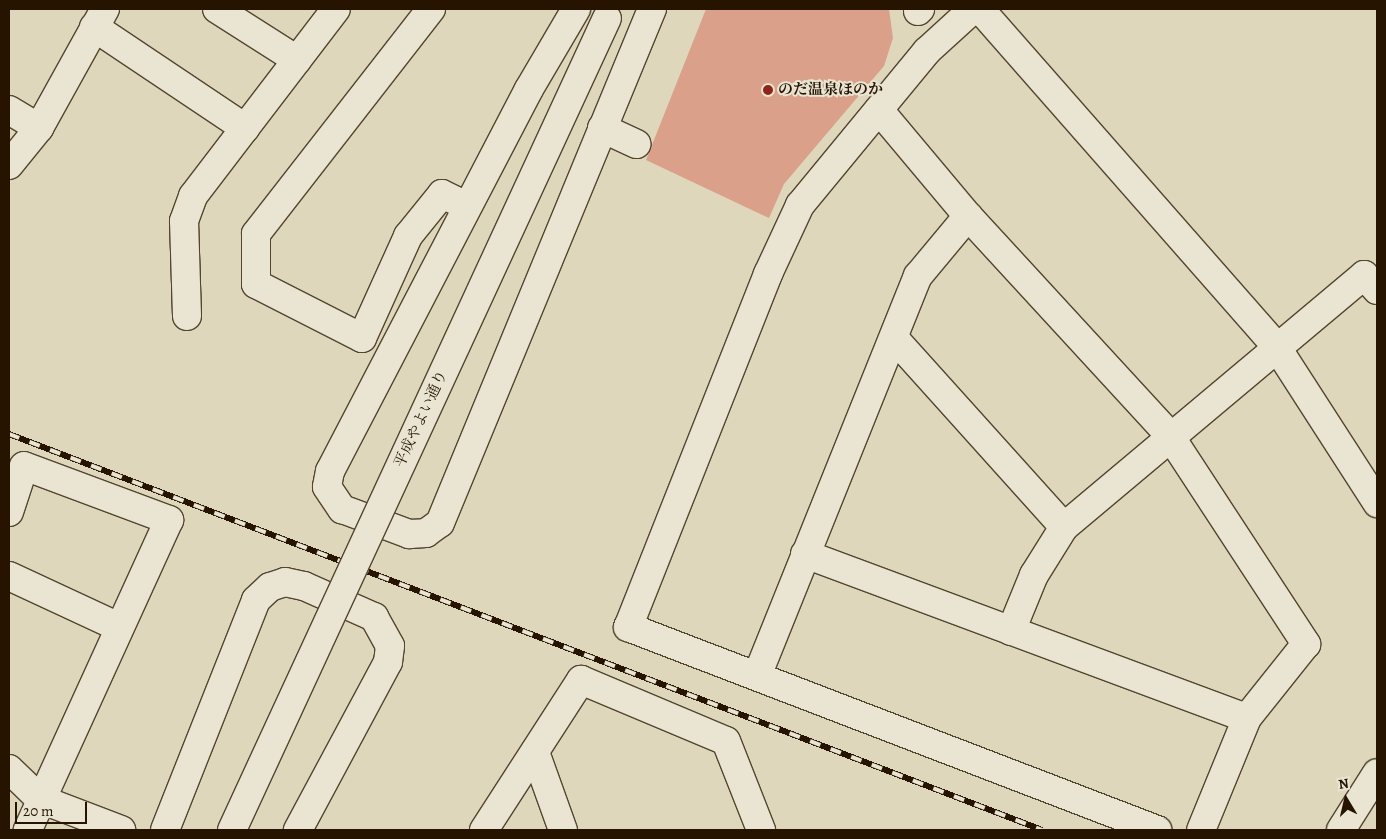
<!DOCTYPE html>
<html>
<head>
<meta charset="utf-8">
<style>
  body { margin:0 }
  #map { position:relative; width:1386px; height:839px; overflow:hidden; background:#dfd7bb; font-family:Alegreya,"Noto Serif JP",serif }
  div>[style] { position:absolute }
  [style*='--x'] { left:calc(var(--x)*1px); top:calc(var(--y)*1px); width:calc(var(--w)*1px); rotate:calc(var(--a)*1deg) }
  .building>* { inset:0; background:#dba08a }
  .roads { filter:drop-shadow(1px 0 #54452f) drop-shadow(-1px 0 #54452f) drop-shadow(0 1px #54452f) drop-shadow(0 -1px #54452f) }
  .minor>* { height:28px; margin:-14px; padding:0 14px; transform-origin:14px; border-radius:14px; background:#eae5d3 }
  .rail>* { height:5.5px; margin-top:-2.75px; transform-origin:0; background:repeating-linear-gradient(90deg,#eae5d3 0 11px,#261400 0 22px); box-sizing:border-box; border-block:1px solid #261400 }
  .bridges { filter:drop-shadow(1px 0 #54452f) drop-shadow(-1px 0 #54452f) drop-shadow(0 1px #54452f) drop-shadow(0 -1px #54452f) }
  .minor-bridge>* { height:28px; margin:-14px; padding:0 14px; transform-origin:14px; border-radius:14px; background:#eae5d3 }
  .dots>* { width:14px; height:14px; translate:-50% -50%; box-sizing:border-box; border:2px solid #eae5d3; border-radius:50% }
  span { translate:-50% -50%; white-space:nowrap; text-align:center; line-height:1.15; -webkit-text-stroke:4px #eae5d3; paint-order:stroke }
  .poi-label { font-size:15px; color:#261400; font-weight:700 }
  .left { translate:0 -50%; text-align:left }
  .street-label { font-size:15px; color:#261400 }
  .frame { position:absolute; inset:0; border:10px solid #261400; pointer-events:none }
  .north { position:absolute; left:1321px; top:774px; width:50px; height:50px; -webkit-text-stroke:4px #eae5d3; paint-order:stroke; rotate:351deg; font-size:14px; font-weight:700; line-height:20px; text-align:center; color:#261400 }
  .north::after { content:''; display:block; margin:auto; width:18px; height:22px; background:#261400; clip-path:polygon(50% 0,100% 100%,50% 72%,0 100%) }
  .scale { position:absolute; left:15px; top:802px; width:72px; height:22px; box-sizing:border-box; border:2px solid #261400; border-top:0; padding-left:6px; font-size:15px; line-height:18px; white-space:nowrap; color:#261400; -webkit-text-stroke:4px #eae5d3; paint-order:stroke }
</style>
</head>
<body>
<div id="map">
  <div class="building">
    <i style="clip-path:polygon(706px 9px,889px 9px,893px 38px,884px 66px,784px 184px,769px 218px,646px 160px)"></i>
  </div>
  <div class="roads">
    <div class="minor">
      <i style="--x:217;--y:9;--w:95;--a:32.5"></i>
      <i style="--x:431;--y:9;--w:285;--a:127.9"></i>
      <i style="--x:256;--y:234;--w:50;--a:90"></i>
      <i style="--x:256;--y:284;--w:119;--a:27"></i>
      <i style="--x:362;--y:338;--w:112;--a:-65.7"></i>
      <i style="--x:408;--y:236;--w:54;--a:-51"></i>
      <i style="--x:442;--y:194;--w:28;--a:26"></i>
      <i style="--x:576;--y:9;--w:93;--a:120.4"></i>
      <i style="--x:529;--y:89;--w:431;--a:117.5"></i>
      <i style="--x:330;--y:471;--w:16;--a:101"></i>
      <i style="--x:327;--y:487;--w:27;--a:56"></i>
      <i style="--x:342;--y:509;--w:72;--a:20.5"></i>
      <i style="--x:409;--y:534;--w:17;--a:-3"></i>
      <i style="--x:426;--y:533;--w:17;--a:-36"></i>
      <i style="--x:440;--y:523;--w:556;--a:-67.59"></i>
      <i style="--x:973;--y:9;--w:62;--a:137.6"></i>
      <i style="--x:927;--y:51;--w:200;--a:129.5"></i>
      <i style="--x:800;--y:205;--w:76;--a:114.9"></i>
      <i style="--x:768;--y:274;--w:380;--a:111.6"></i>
      <i style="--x:628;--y:627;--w:567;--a:20.99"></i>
      <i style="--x:980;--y:9;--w:449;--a:48.7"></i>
      <i style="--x:1276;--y:346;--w:187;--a:57.2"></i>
      <i style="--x:918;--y:11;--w:3;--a:-45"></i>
      <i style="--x:94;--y:27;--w:182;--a:33.8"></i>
      <i style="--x:9;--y:110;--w:35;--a:31"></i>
      <i style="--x:879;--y:110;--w:138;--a:50"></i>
      <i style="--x:968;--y:216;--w:299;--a:47.4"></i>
      <i style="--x:1170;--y:436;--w:249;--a:56.8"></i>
      <i style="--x:1306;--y:644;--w:95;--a:128.6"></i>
      <i style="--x:1247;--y:718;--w:121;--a:112.3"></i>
      <i style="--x:602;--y:128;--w:38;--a:25"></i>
      <i style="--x:9;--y:165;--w:48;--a:-51"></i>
      <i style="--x:39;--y:128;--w:136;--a:-61"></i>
      <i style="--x:187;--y:316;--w:95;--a:-91.8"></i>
      <i style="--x:184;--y:221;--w:27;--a:-70"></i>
      <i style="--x:193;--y:196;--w:235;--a:-52.6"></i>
      <i style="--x:894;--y:338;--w:254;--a:48"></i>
      <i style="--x:9;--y:512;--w:48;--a:-71.9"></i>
      <i style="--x:24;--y:466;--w:155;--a:20.4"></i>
      <i style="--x:169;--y:520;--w:341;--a:114.5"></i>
      <i style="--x:805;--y:554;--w:471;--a:20.4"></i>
      <i style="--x:9;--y:576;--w:121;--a:24.9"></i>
      <i style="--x:1011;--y:631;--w:61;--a:-67.7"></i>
      <i style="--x:1034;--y:575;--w:57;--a:-58"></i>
      <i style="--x:1064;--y:527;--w:392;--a:-40"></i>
      <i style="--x:1364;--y:275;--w:20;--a:49"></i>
      <i style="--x:757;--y:676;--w:431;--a:-68.1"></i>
      <i style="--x:918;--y:276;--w:78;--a:-50.2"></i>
      <i style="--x:535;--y:752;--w:83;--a:70.3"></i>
      <i style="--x:9;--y:769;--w:43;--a:44.1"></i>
      <i style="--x:40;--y:799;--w:87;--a:20.9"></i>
      <i style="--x:165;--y:830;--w:247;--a:-68.4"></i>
      <i style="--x:256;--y:600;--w:19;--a:-43"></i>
      <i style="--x:270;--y:587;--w:16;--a:-18"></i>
      <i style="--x:285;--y:582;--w:19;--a:12"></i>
      <i style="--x:304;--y:586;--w:77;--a:23.9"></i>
      <i style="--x:374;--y:617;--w:33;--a:61"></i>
      <i style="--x:390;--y:646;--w:16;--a:97"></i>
      <i style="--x:388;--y:662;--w:191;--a:118.2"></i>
      <i style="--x:484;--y:830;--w:179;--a:-57.1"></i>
      <i style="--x:581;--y:680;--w:157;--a:22.8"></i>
      <i style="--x:726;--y:741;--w:96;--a:68.5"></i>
      <i style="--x:1341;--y:830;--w:67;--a:-57.7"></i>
    </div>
  </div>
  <div class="rail">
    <i style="--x:9;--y:434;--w:1106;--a:20.97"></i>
  </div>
  <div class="bridges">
    <div class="minor-bridge">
      <i style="--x:232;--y:830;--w:894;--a:-65.21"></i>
    </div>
  </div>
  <div class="dots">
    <i style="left:768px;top:90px;background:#8f2418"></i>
  </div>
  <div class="poi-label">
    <span class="left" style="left:778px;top:90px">のだ温泉ほのか</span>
  </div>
  <div class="street-label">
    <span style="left:421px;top:419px;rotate:-65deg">平成やよい通り</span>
  </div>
  <div class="frame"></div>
  <div class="north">N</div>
  <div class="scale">20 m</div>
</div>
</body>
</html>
